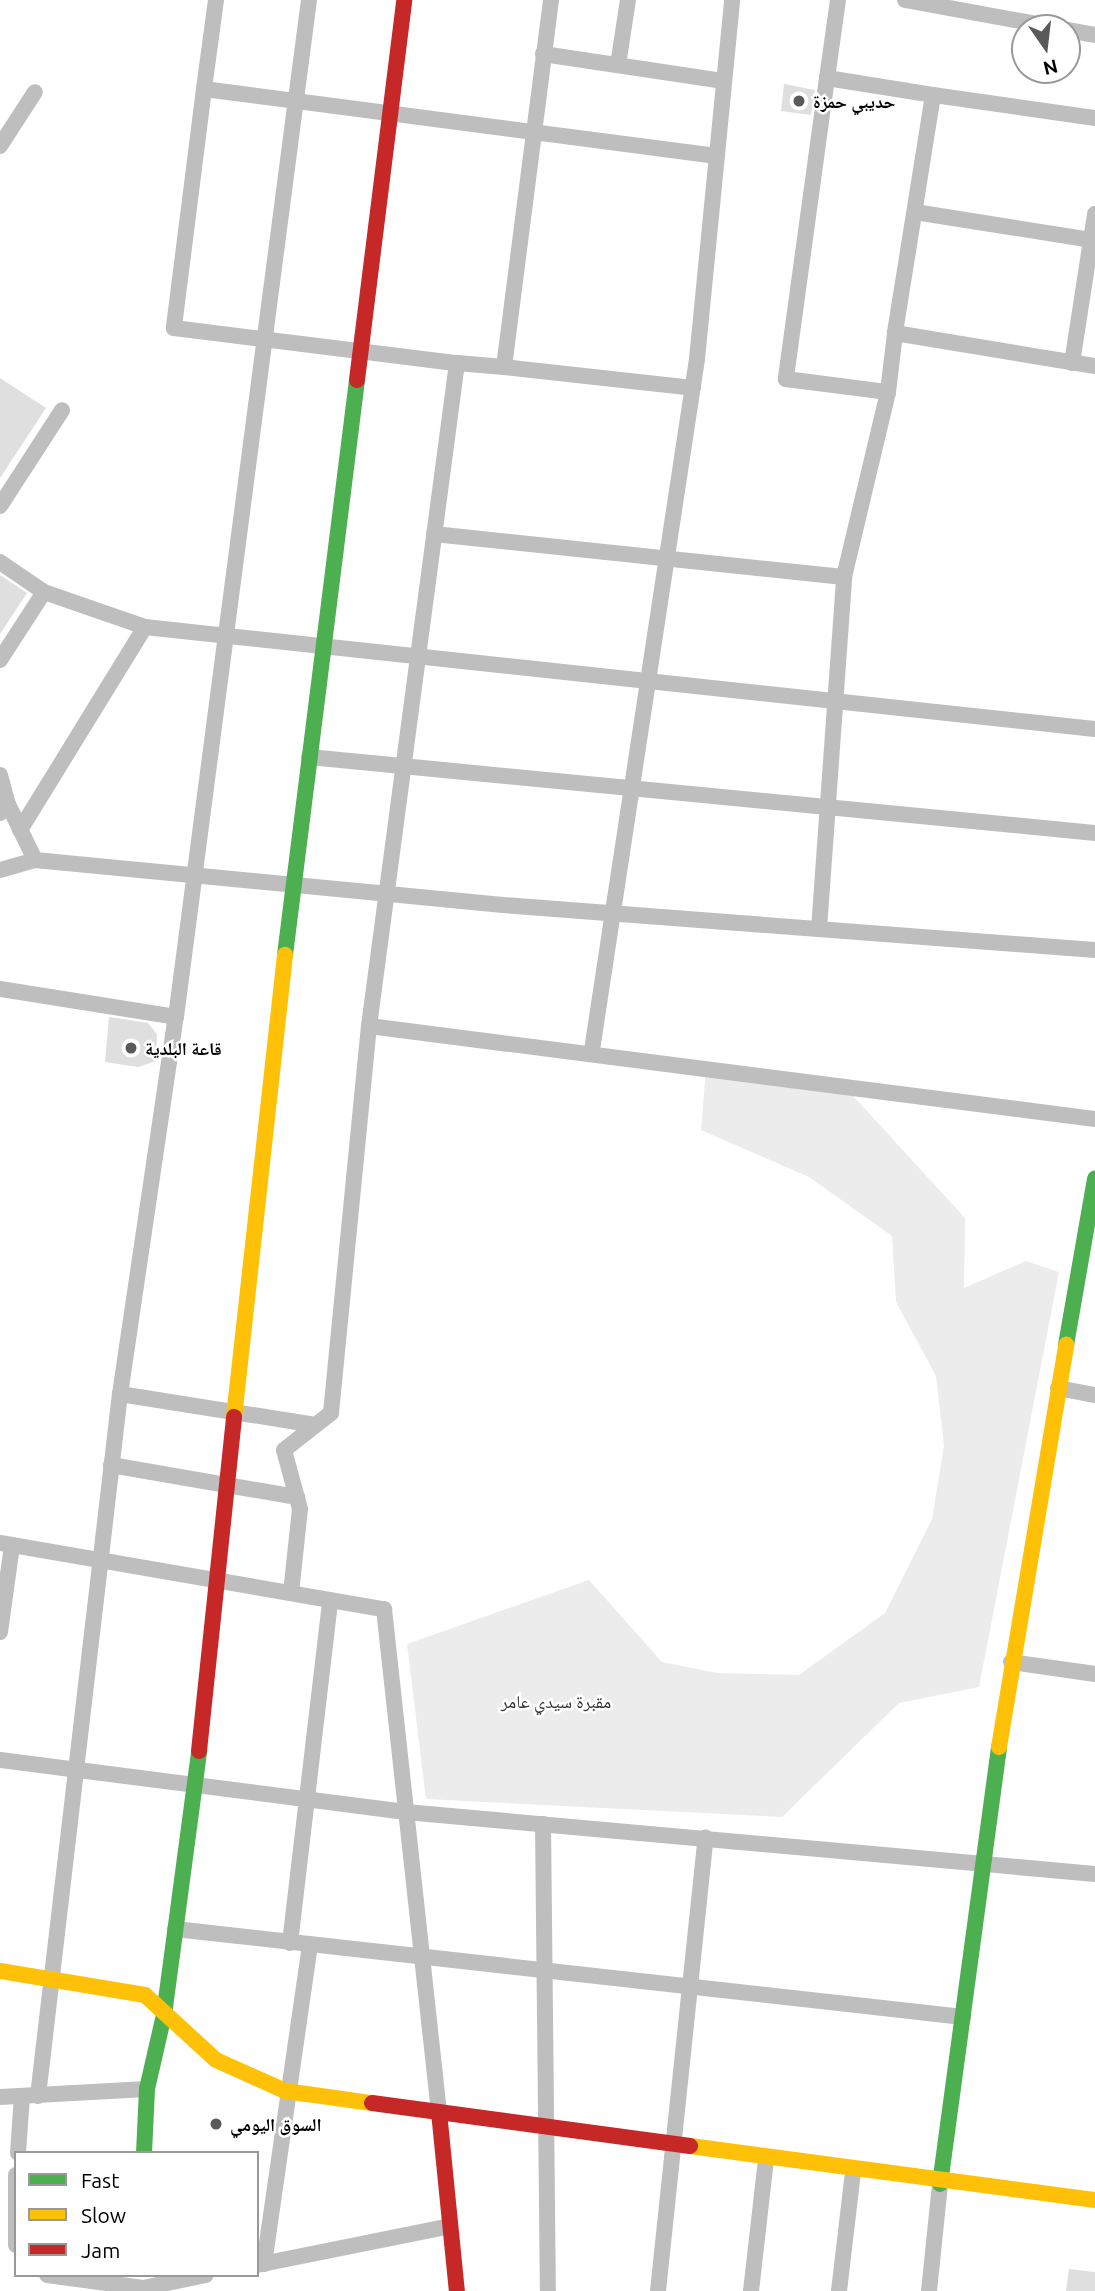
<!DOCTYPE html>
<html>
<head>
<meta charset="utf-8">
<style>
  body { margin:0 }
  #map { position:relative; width:1095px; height:2291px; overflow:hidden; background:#fff; font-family:Ubuntu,"Noto Naskh Arabic",sans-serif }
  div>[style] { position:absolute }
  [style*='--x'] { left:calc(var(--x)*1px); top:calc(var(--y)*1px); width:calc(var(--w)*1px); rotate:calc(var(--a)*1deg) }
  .green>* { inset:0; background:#ececec }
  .building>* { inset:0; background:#dfdfdf }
  .street>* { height:16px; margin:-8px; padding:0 8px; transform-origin:8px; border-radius:8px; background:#bebebe }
  .fast>* { height:16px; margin:-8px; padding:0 8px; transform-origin:8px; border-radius:8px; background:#4caf50 }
  .slow>* { height:16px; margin:-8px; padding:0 8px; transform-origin:8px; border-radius:8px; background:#ffc107 }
  .jam>* { height:16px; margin:-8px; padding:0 8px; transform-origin:8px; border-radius:8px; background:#c62828 }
  .dots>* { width:19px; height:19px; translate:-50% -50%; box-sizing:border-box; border:4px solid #fff; border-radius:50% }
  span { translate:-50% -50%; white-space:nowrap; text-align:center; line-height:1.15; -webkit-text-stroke:5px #fff; paint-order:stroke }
  .poi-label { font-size:18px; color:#000; font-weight:700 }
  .left { translate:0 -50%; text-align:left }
  .park-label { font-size:18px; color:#333 }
  .legend { position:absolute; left:14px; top:2151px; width:245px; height:126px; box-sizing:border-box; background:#fff; border:2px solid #999; margin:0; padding:9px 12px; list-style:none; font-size:21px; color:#000 }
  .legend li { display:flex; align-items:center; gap:14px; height:35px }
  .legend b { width:35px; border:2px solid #999 }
  .north { position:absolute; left:1011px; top:14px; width:70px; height:70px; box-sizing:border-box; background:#fff; border:2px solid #999; border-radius:50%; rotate:166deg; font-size:19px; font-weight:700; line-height:28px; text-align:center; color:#000 }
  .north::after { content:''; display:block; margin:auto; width:24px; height:32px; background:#595959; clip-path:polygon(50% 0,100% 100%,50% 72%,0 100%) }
</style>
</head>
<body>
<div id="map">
  <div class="green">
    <i style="clip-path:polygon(706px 1069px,845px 1087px,965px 1218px,964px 1288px,1026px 1261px,1059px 1272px,979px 1687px,899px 1703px,782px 1817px,426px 1799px,407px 1644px,589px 1580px,662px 1662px,717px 1673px,799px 1675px,885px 1613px,932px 1519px,944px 1446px,936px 1376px,896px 1302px,892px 1236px,809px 1177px,701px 1130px)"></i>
  </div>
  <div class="building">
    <i style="clip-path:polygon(784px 84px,815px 90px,811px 115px,781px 111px)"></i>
    <i style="clip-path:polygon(0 378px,46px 408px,0 478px)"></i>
    <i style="clip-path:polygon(0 575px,27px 593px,0 634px)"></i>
    <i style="clip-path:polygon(109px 1017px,148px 1023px,157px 1034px,156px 1061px,138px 1067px,105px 1062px)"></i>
    <i style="clip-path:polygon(1069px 2269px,1095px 2272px,1095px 2291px,1066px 2291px)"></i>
  </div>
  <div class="street">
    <i style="--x:216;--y:0;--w:90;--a:97.7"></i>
    <i style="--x:204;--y:89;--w:517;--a:7.44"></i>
    <i style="--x:838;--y:0;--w:79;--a:98"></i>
    <i style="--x:827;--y:78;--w:107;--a:9.1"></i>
    <i style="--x:905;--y:0;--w:157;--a:10.3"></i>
    <i style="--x:1067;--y:30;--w:28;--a:10"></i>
    <i style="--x:543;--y:54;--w:183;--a:8.5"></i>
    <i style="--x:618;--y:65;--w:66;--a:-81.3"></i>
    <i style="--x:827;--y:78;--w:304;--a:97.8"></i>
    <i style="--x:786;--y:379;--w:103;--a:7.3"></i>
    <i style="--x:888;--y:392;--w:59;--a:-83.2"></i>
    <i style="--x:204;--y:89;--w:241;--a:97.2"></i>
    <i style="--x:174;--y:328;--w:285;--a:7.1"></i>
    <i style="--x:457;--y:363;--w:669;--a:97.56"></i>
    <i style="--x:369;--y:1026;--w:732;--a:7.3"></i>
    <i style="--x:1095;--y:118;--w:164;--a:-171.9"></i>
    <i style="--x:933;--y:95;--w:241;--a:99.1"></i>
    <i style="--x:895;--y:333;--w:203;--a:9.4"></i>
    <i style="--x:0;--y:146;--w:64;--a:-57.1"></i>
    <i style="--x:915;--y:212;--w:178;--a:9"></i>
    <i style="--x:457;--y:363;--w:47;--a:4.9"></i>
    <i style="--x:504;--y:367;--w:370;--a:-82.7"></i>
    <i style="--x:1072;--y:363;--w:151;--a:-81.2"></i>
    <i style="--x:504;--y:367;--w:190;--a:6.3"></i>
    <i style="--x:0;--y:506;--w:114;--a:-57.1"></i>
    <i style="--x:434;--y:534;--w:412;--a:6"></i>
    <i style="--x:0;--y:562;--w:53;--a:34.3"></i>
    <i style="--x:44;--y:592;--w:81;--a:122.9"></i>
    <i style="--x:44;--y:592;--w:107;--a:19.1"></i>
    <i style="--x:145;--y:627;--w:955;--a:6.13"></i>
    <i style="--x:309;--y:757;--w:790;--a:5.52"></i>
    <i style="--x:0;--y:775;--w:28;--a:75"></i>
    <i style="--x:0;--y:813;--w:13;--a:-58"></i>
    <i style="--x:7;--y:802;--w:64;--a:64.2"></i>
    <i style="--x:20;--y:830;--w:238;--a:-58.4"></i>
    <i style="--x:0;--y:870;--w:36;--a:-16"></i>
    <i style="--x:35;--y:860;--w:470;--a:5.5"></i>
    <i style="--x:503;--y:905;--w:594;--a:4.35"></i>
    <i style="--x:819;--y:929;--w:353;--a:-85.9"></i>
    <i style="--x:844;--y:577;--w:190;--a:-76.6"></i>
    <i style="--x:0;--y:989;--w:178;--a:9"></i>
    <i style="--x:176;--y:1017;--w:1026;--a:-82.55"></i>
    <i style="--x:592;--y:1050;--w:699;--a:-81.36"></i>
    <i style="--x:697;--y:359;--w:361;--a:-84.4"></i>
    <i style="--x:1058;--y:1388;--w:38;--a:11"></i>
    <i style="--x:120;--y:1394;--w:198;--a:9"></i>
    <i style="--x:111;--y:1465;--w:189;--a:9.8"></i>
    <i style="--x:0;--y:1543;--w:390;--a:9.8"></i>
    <i style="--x:384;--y:1609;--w:506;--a:83.76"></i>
    <i style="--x:291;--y:1593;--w:84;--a:-83.9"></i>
    <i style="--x:300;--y:1509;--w:61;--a:-105.2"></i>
    <i style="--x:284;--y:1450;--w:60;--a:-38.2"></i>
    <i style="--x:331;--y:1413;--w:389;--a:-84.4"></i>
    <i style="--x:0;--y:1632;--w:88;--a:-82.1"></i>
    <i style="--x:1011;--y:1662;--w:85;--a:8.1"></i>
    <i style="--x:0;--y:1760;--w:409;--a:7.3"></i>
    <i style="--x:406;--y:1812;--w:692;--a:5.14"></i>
    <i style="--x:543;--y:1824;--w:467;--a:89.4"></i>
    <i style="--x:175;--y:1929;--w:793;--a:6.37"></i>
    <i style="--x:290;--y:1943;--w:345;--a:-83.3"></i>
    <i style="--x:38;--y:2096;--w:707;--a:-83.34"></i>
    <i style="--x:120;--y:1394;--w:381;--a:-81.6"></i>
    <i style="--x:0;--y:2097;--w:147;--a:-3.1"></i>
    <i style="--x:18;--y:2153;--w:57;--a:-86"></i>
    <i style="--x:16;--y:2175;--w:70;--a:90"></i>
    <i style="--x:264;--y:2264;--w:322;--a:-81.8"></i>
    <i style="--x:257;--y:2265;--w:197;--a:-11.4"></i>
    <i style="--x:47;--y:2275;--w:97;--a:7.7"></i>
    <i style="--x:143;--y:2288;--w:64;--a:-11.7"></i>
    <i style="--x:658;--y:2291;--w:456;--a:-84"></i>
    <i style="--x:751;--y:2291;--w:133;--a:-83.5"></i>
    <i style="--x:839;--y:2291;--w:120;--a:-83.3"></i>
    <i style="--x:929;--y:2291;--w:108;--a:-84.1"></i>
  </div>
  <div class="fast">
    <i style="--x:285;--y:955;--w:579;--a:-82.86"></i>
    <i style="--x:1066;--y:1345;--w:169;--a:-80.1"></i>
    <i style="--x:144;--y:2153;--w:64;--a:-87.3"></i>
    <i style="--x:147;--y:2089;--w:76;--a:-77.1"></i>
    <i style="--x:164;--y:2015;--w:266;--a:-82.4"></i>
    <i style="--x:940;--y:2184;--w:441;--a:-82.3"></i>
  </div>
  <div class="slow">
    <i style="--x:234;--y:1417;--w:465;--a:-83.7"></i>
    <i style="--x:999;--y:1747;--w:408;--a:-80.5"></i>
    <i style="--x:0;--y:1971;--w:147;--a:9.4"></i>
    <i style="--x:145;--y:1995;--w:96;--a:42.5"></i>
    <i style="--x:216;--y:2060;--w:76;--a:24.2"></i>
    <i style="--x:285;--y:2091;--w:88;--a:7.9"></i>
    <i style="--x:690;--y:2146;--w:409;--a:7.6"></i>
  </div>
  <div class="jam">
    <i style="--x:357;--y:380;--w:383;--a:-82.9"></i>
    <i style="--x:199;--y:1751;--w:336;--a:-84"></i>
    <i style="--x:372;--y:2103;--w:321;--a:7.7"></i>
    <i style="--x:439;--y:2112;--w:180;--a:84.3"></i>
  </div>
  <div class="dots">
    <i style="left:799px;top:101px;background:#595959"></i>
    <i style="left:131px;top:1048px;background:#595959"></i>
    <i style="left:216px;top:2124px;background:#595959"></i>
  </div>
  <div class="poi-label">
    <span class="left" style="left:813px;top:101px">حديبي حمزة</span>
    <span class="left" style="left:145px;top:1048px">قاعة البلدية</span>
    <span class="left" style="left:230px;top:2124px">السوق اليومي</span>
  </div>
  <div class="park-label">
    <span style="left:556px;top:1701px">مقبرة سيدي عامر</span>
  </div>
  <ul class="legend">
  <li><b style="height:9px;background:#4caf50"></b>Fast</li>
  <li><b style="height:9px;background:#ffc107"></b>Slow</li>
  <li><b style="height:9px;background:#c62828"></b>Jam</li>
  </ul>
  <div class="north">N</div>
</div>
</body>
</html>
